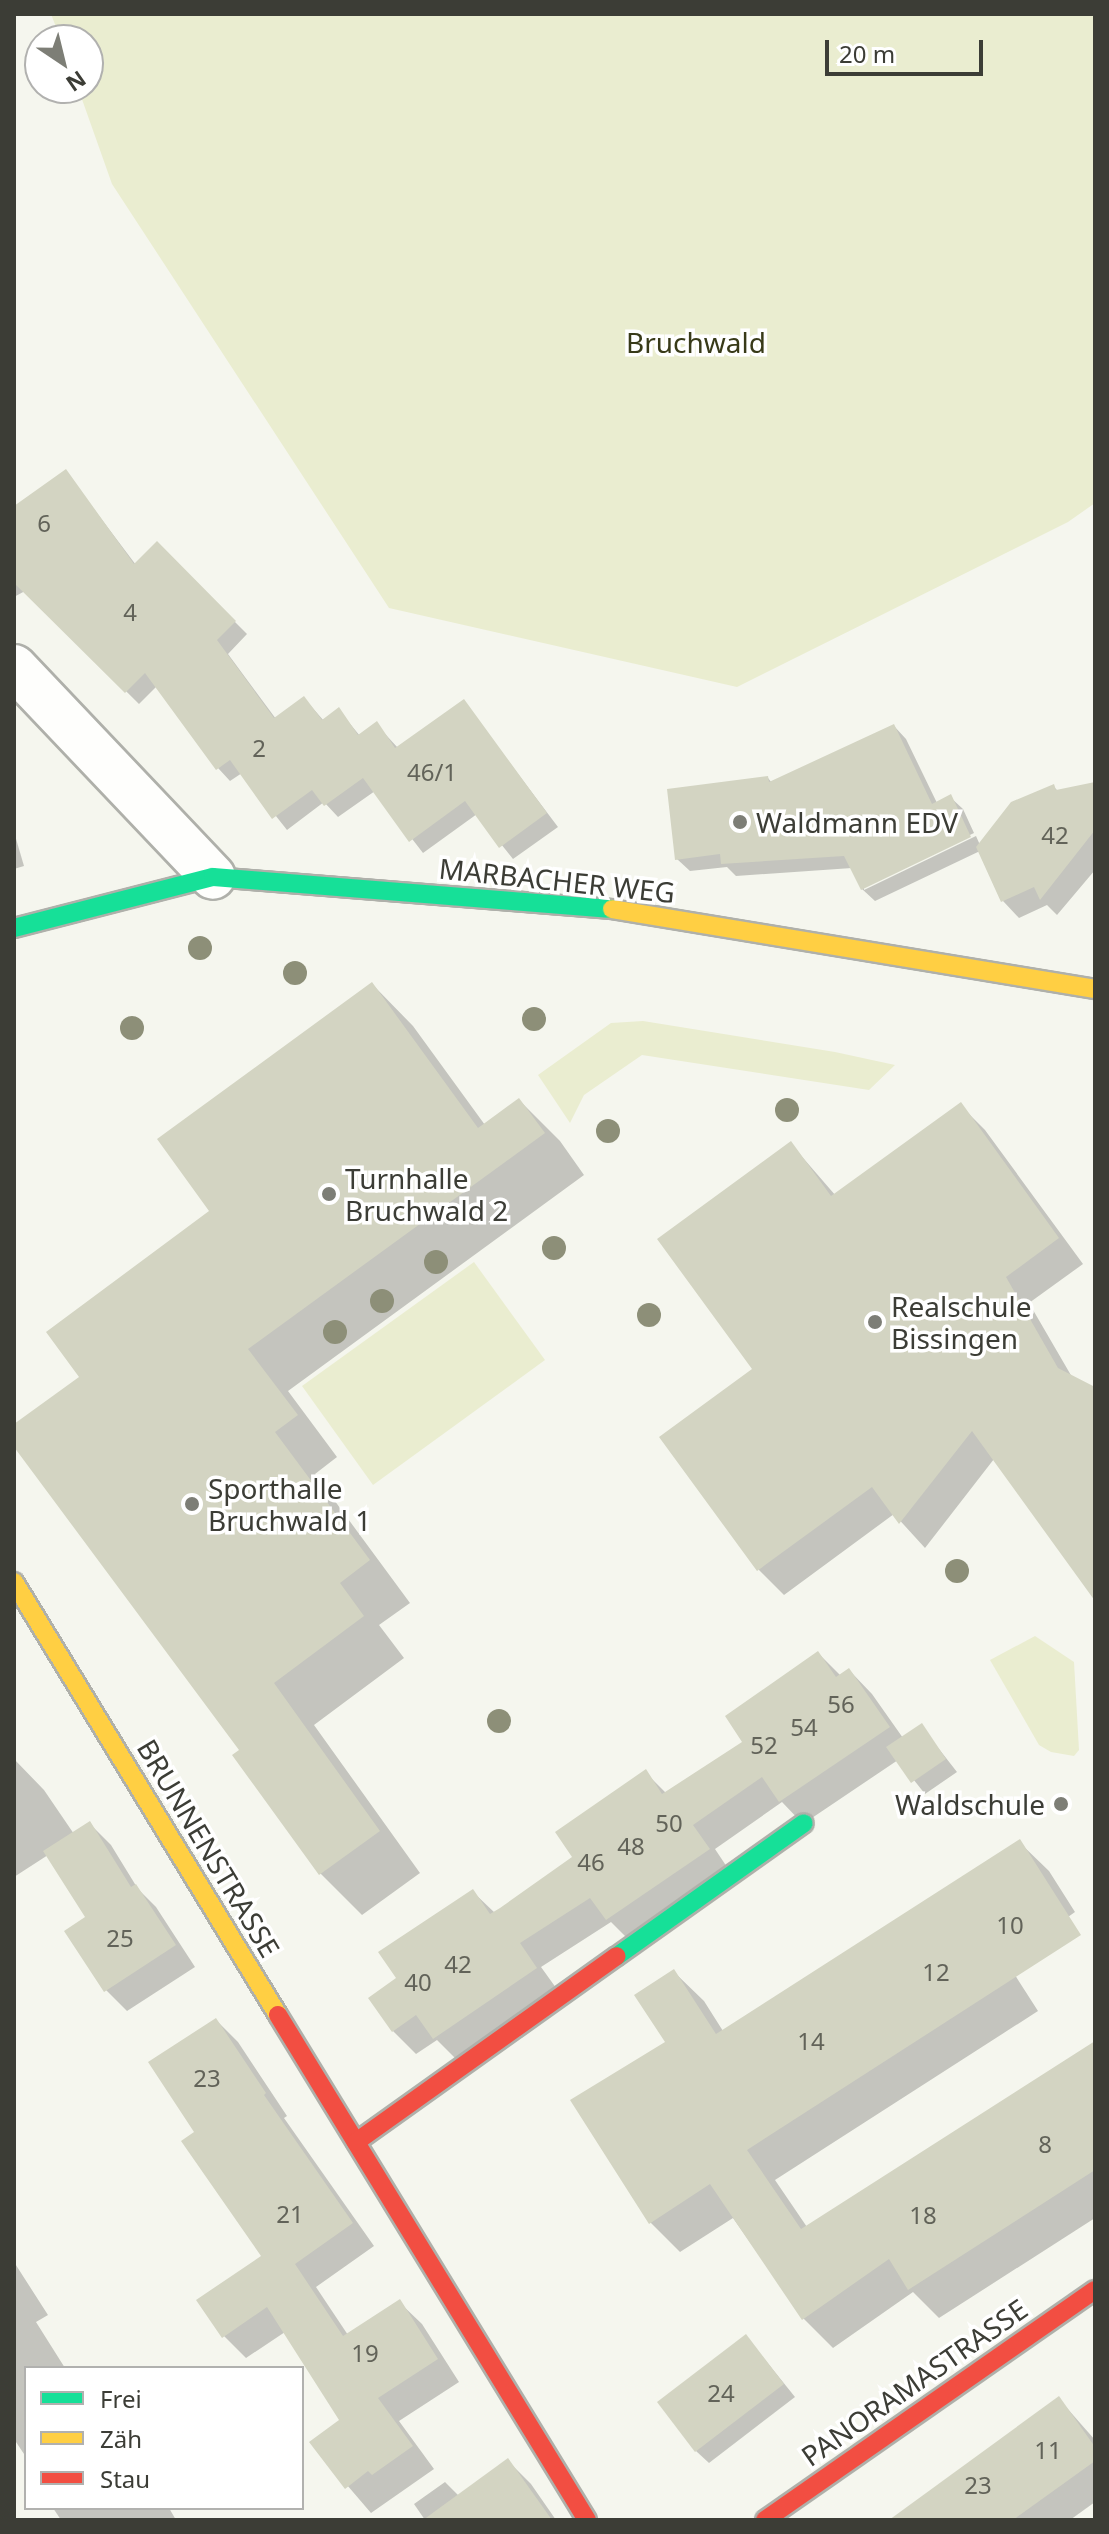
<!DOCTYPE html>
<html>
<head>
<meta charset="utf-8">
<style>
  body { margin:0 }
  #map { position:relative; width:1109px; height:2534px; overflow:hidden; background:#f5f6ee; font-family:"Noto Sans",sans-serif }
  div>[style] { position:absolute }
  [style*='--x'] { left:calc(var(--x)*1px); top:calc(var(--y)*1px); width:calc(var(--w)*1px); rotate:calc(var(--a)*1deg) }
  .green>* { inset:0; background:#eaedd0 }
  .shadow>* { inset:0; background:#0003 }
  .building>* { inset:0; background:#d3d4c2 }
  .roads { filter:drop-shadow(2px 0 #afb0aa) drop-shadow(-2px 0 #afb0aa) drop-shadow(0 2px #afb0aa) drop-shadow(0 -2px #afb0aa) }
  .street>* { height:44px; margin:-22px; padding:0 22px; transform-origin:22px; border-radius:22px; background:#fefefc }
  .fast>* { height:18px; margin:-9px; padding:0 9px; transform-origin:9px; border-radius:9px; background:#16e098 }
  .slow>* { height:18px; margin:-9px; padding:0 9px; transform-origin:9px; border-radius:9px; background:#ffcf43 }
  .jam>* { height:18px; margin:-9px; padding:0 9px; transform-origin:9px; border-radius:9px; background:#f24e42 }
  .trees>* { width:24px; height:24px; margin:-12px; border-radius:50%; background:#8d8f78 }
  .dots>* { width:22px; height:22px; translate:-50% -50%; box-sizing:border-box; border:4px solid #fff; border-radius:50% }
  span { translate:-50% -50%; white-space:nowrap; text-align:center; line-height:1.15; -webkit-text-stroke:7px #fff; paint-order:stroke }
  .number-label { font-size:24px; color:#626359 }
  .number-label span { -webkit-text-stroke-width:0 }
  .park-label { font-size:28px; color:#383a18 }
  .poi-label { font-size:28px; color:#3c3d36 }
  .left { translate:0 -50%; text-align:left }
  .right { translate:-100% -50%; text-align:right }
  .street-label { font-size:28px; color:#3c3d36 }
  .frame { position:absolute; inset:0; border:16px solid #3c3d36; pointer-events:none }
  .legend { position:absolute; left:24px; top:2366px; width:280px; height:144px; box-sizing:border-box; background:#fff; border:2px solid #b1b1af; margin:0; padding:10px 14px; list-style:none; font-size:24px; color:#3c3d36 }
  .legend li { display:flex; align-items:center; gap:16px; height:40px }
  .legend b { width:40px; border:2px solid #b1b1af }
  .north { position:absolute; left:24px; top:24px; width:80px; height:80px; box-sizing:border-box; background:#fff; border:2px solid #b1b1af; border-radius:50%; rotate:145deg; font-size:22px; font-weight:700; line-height:32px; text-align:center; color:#3c3d36 }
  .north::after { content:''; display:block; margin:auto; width:28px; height:36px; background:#7d7e76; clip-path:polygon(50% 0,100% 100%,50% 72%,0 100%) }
  .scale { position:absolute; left:825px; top:40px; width:158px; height:36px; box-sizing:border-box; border:4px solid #3c3d36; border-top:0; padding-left:10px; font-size:24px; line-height:28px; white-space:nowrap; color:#3c3d36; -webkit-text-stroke:6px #fff; paint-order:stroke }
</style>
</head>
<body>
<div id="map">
  <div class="green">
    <i style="clip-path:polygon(51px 14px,1095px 14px,1095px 503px,1068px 522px,737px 687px,389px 608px,112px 184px,78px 88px,88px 88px,88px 40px,61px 40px)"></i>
    <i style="clip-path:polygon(643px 1021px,835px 1052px,895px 1065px,869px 1090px,642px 1055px,584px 1095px,570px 1123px,538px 1075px,611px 1023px)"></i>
    <i style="clip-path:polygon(474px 1262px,545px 1360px,373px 1485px,302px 1386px)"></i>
    <i style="clip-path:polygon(1035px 1636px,1074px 1662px,1079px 1750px,1074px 1756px,1051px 1752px,1039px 1745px,990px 1660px)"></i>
  </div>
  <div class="shadow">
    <i style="clip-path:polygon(66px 472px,136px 565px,157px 544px,247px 634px,228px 654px,276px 719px,304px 698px,324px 721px,338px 709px,360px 736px,376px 724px,398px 748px,463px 701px,558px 827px,513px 859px,477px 814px,423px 853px,375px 791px,338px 817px,324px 802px,287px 830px,242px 773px,230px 781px,218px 768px,157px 686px,139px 704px,25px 591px,14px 597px,14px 508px)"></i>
    <i style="clip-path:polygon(894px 726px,906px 739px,937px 803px,950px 797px,963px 809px,974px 833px,864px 886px,864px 890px,976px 836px,980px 845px,1053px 786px,1059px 792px,1095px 784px,1095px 870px,1057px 915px,1047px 905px,1019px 918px,1003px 901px,980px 851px,875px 901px,862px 889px,852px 868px,736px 876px,727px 867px,690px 871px,677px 859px,768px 778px,772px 783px)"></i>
    <i style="clip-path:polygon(14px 832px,24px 866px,14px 869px)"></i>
    <i style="clip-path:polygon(372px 984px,413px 1026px,485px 1125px,519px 1100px,560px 1141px,584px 1175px,288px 1391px,337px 1457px,315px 1474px,410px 1603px,379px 1625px,404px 1658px,314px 1725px,420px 1873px,362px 1915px,320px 1873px,242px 1751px,14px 1444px,14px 1427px,82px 1377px,212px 1211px)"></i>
    <i style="clip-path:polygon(960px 1105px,985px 1130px,1083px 1264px,1029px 1303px,1072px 1377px,1095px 1389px,1095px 1589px,994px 1459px,925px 1548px,894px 1514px,784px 1595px,759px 1570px,755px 1370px,791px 1144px,836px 1196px)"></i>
    <i style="clip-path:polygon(818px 1653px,841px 1676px,849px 1670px,872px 1694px,903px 1738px,921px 1726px,957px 1772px,925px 1794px,898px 1760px,803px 1824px,782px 1802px,715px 1849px,731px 1873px,631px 1942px,611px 1922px,541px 1967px,559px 1992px,458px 2061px,437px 2040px,416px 2054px,393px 2031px,399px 1979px,473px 1892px,495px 1913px,575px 1858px,645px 1772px,666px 1793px,745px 1743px)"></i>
    <i style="clip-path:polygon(14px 1759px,44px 1790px,74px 1834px,90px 1824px,111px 1845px,138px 1889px,156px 1907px,195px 1967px,127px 2011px,106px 1990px,87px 1918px,48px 1855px,14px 1877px)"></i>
    <i style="clip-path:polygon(1019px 1842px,1049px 1871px,1075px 1912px,1006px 1961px,1038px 2011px,775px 2180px,807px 2227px,1095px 2043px,1095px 2218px,939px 2318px,913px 2292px,833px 2348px,804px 2319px,733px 2218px,680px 2252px,650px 2222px,674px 1972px,704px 2001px,723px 2031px)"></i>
    <i style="clip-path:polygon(216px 2020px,238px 2042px,287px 2116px,284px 2118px,374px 2246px,316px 2287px,348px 2335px,399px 2302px,422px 2324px,459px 2382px,399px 2421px,434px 2469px,371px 2513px,311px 2443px,341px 2420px,285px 2332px,246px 2358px,224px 2336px,264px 2256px,196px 2132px)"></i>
    <i style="clip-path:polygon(14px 2262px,48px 2315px,36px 2322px,65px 2368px,26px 2368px,26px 2457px,14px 2439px)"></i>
    <i style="clip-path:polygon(746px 2336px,795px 2397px,709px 2463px,696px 2451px)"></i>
    <i style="clip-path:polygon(1059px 2399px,1095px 2440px,1095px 2502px,1070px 2520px,894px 2520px)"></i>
    <i style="clip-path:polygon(508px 2461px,531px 2484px,556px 2520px,425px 2520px,414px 2504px,445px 2482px,459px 2496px)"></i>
    <i style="clip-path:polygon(53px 2508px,169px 2508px,176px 2520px,61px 2520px)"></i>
  </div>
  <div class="building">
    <i style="clip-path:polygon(66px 469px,134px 564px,157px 541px,236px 621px,217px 640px,274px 718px,304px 696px,322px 720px,339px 707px,358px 735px,377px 721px,395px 748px,464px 699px,547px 813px,499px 848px,465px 801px,409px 842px,363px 778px,324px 806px,312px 790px,272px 819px,230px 760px,216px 770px,145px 673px,125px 693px,14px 583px,14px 506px)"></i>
    <i style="clip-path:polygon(894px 724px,932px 804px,951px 794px,971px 837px,861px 890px,844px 856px,721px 864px,720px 854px,675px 860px,667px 789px,768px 776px,769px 782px)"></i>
    <i style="clip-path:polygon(1095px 782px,1095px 830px,1040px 900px,1034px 887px,1001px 902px,976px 847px,1011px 802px,1054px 784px,1056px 790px)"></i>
    <i style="clip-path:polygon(372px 982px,478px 1128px,519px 1098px,545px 1133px,248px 1349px,298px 1415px,275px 1432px,370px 1560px,340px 1583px,364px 1616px,274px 1683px,380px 1831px,319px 1875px,232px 1755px,239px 1750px,14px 1447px,14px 1424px,79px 1377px,46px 1332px,209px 1211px,157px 1139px)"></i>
    <i style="clip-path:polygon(961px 1102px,1059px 1238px,1006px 1277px,1058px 1368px,1095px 1387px,1095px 1601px,972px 1431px,899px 1524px,872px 1487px,757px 1571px,659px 1437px,752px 1369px,657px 1239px,791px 1141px,831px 1196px)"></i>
    <i style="clip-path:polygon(818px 1651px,836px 1677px,849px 1668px,890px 1727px,779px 1802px,762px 1777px,693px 1825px,710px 1849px,606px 1920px,590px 1898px,520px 1943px,537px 1968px,433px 2039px,416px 2015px,392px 2032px,368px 1998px,396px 1978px,378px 1952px,473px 1889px,490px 1914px,500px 1908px,572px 1857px,555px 1832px,646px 1769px,662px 1794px,742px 1742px,725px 1716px)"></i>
    <i style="clip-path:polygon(922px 1723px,946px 1759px,911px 1783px,886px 1747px)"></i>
    <i style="clip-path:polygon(90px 1821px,131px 1887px,136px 1884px,176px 1945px,104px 1992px,64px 1931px,85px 1917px,43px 1851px)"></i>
    <i style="clip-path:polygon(1020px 1839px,1081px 1935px,747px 2150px,801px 2229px,1095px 2041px,1095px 2170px,908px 2290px,889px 2259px,802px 2320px,710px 2184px,649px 2224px,570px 2100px,665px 2042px,634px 1995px,674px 1969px,716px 2034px)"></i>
    <i style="clip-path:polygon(216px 2018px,266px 2093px,264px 2095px,353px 2223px,295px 2264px,343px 2336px,400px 2299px,438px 2359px,378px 2398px,413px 2446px,372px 2475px,368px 2471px,345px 2489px,309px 2442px,339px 2420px,267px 2307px,222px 2338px,196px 2300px,261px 2256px,181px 2141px,194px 2132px,148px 2062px)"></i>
    <i style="clip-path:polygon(746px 2334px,784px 2384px,695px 2452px,657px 2402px)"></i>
    <i style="clip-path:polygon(1059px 2396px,1095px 2447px,1095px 2461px,1013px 2520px,889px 2520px)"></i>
    <i style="clip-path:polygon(508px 2458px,552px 2520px,423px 2520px)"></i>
  </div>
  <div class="roads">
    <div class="street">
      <i style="--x:14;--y:667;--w:289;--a:46.5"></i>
    </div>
    <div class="fast">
      <i style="--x:14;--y:928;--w:205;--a:-14.4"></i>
      <i style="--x:213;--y:877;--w:400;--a:4.6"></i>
      <i style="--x:617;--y:1956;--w:229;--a:-35.4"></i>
    </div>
    <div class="slow">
      <i style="--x:612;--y:909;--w:490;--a:9.4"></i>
      <i style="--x:14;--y:1582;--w:507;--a:58.63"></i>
    </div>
    <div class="jam">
      <i style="--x:278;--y:2015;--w:592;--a:58.54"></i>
      <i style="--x:356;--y:2142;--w:320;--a:-35.5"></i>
      <i style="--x:765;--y:2520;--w:402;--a:-34.9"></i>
    </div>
  </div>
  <div class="trees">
    <i style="left:200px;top:948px"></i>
    <i style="left:295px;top:973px"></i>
    <i style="left:534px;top:1019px"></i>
    <i style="left:132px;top:1028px"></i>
    <i style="left:787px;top:1110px"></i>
    <i style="left:608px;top:1131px"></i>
    <i style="left:554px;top:1248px"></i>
    <i style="left:436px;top:1262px"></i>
    <i style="left:382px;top:1301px"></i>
    <i style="left:649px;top:1315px"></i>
    <i style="left:335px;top:1332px"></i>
    <i style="left:957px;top:1571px"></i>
    <i style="left:499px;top:1721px"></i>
  </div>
  <div class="dots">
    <i style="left:740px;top:822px;background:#7d7e76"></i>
    <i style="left:329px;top:1194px;background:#7d7e76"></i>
    <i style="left:875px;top:1322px;background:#7d7e76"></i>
    <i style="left:192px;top:1504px;background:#7d7e76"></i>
    <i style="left:1061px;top:1804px;background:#7d7e76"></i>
  </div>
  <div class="number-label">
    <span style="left:44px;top:523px">6</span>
    <span style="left:130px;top:612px">4</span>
    <span style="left:259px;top:748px">2</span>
    <span style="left:432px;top:772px">46/1</span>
    <span style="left:1055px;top:835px">42</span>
    <span style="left:841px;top:1704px">56</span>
    <span style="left:804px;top:1727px">54</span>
    <span style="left:764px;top:1745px">52</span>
    <span style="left:669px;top:1823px">50</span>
    <span style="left:631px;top:1846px">48</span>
    <span style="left:591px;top:1862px">46</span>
    <span style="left:1010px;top:1925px">10</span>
    <span style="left:120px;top:1938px">25</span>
    <span style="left:458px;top:1964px">42</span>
    <span style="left:936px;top:1972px">12</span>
    <span style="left:418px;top:1982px">40</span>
    <span style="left:811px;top:2041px">14</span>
    <span style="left:207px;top:2078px">23</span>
    <span style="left:1045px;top:2144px">8</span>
    <span style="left:290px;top:2214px">21</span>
    <span style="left:923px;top:2215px">18</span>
    <span style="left:365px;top:2353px">19</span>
    <span style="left:721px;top:2393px">24</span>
    <span style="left:1048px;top:2450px">11</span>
    <span style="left:978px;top:2485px">23</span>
  </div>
  <div class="park-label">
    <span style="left:696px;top:342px">Bruchwald</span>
  </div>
  <div class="poi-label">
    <span class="left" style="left:756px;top:822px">Waldmann EDV</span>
    <span class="left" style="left:345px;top:1194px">Turnhalle<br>Bruchwald 2</span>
    <span class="left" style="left:891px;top:1322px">Realschule<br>Bissingen</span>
    <span class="left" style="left:208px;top:1504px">Sporthalle<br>Bruchwald 1</span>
    <span class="right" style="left:1045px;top:1804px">Waldschule</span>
  </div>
  <div class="street-label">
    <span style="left:557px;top:880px;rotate:6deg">MARBACHER WEG</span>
    <span style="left:209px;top:1848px;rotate:59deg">BRUNNENSTRASSE</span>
    <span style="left:914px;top:2382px;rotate:-35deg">PANORAMASTRASSE</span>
  </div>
  <div class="frame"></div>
  <ul class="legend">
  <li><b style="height:10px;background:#16e098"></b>Frei</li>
  <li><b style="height:10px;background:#ffcf43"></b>Zäh</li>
  <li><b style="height:10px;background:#f24e42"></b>Stau</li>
  </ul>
  <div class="north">N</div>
  <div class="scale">20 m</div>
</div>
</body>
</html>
